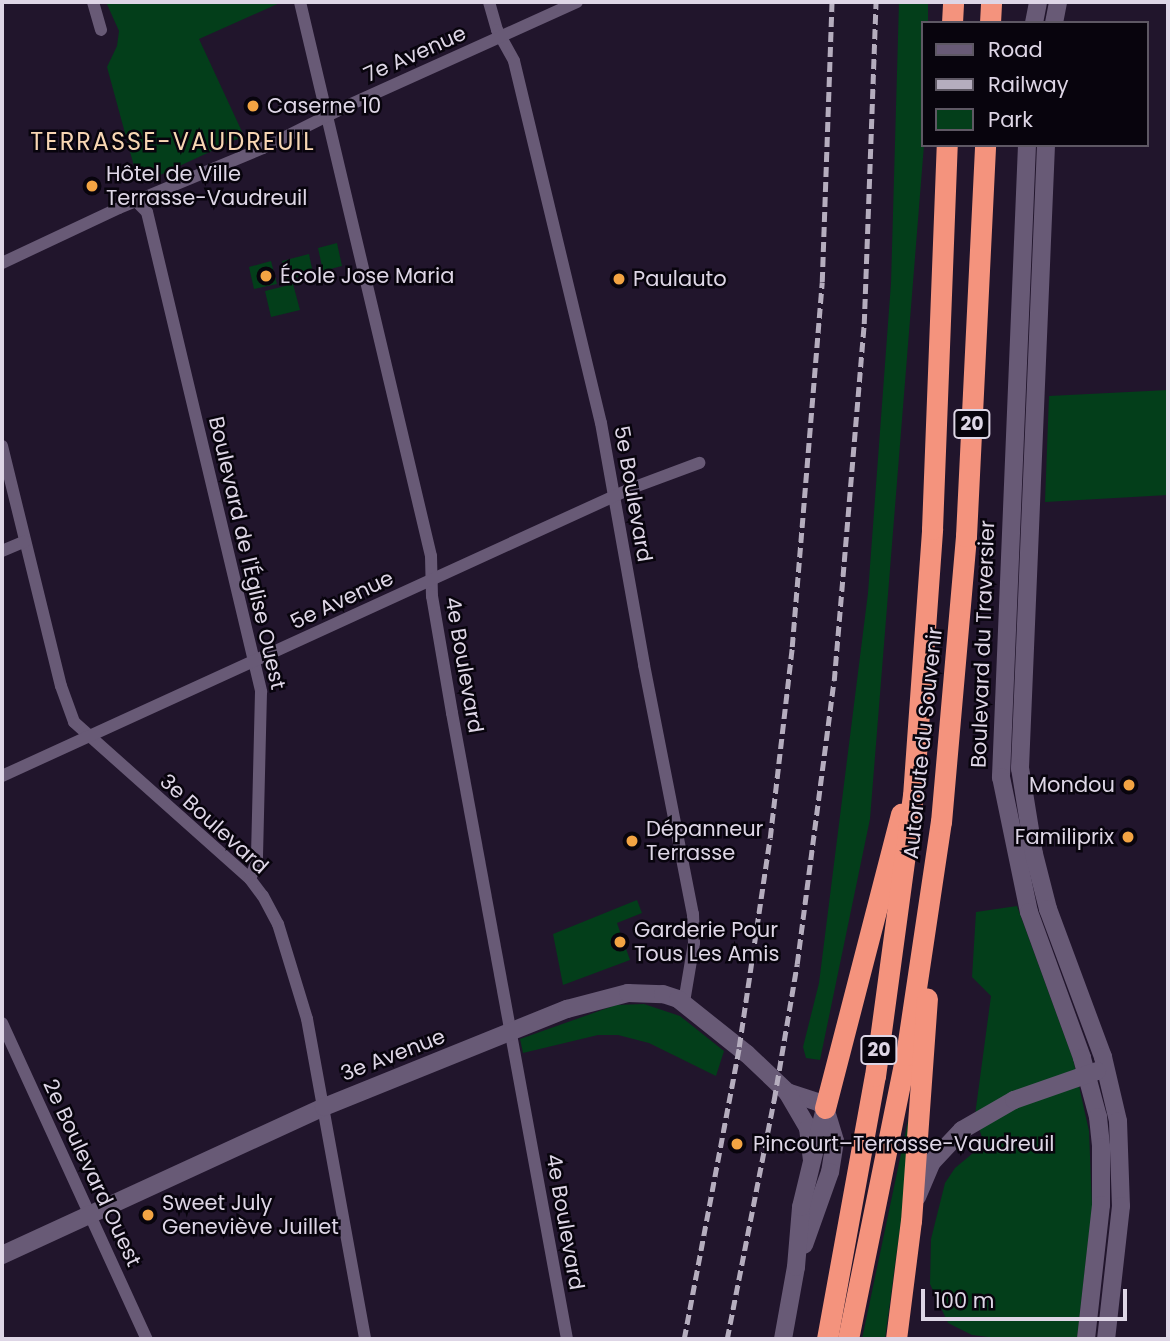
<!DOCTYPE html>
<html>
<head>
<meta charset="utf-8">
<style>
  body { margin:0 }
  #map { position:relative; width:1170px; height:1341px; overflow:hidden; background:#21152c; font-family:Poppins,sans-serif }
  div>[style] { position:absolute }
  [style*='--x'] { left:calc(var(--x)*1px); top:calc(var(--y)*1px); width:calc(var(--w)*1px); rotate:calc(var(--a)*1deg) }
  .green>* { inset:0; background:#033e1a }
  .street>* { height:12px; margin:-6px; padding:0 6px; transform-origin:6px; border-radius:6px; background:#685a76 }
  .secondary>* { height:18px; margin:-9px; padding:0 9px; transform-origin:9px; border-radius:9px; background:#685a76 }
  .highway>* { height:21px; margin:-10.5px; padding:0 10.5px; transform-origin:10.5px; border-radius:10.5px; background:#f4937d }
  .rail>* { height:4.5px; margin-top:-2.25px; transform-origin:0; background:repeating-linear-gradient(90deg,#b5adbe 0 10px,transparent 0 15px) }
  .dots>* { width:19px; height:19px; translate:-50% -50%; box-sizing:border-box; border:4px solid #08040d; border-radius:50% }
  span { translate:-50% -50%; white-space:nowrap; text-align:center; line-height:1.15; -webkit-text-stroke:5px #08040d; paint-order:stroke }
  .shield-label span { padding:2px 5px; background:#08040d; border:2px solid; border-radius:5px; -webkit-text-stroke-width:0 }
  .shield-label { font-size:19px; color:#ded6e6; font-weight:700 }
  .street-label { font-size:21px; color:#ded6e6 }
  .poi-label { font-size:21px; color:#ded6e6 }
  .left { translate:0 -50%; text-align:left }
  .right { translate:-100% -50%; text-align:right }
  .quarter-label { font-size:24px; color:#f8d6b3; letter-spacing:2px }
  .frame { position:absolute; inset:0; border:4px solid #ded6e6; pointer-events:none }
  .legend { position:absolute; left:921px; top:21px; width:228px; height:126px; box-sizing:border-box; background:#08040d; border:2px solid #5e5864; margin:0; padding:9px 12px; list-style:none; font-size:21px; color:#ded6e6 }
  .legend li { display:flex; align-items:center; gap:14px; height:35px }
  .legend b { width:35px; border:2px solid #5e5864 }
  .scale { position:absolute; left:921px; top:1289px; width:206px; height:32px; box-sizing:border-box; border:4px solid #ded6e6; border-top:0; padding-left:9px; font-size:21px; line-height:24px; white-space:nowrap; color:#ded6e6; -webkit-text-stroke:5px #08040d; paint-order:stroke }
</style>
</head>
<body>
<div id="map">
  <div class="green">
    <i style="clip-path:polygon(106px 2px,282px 2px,199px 39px,244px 136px,147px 181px,138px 181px,107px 67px,117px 46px,119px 31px)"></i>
    <i style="clip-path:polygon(899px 2px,928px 2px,928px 23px,923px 23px,924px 145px,870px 819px,820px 1060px,806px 1058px,803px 1047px,819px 983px,868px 593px,891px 283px)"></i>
    <i style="clip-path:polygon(337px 243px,342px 266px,323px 271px,318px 248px)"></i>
    <i style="clip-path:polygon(309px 254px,313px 273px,287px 280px,282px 261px)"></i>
    <i style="clip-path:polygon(271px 261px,277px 284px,254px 289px,249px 267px)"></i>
    <i style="clip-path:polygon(293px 284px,300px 310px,271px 317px,265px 291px)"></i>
    <i style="clip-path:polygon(1168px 390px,1168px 495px,1045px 502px,1049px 396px)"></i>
    <i style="clip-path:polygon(637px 900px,642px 913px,617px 923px,630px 960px,563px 985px,553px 934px)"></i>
    <i style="clip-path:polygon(1017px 906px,1073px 1059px,1089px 1131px,1092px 1207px,1077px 1339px,1005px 1339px,972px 1335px,948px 1323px,930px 1284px,931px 1239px,945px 1183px,955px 1168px,984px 1144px,975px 1115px,991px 996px,972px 977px,976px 912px)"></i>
    <i style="clip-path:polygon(644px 1004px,680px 1016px,724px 1051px,716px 1076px,649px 1043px,618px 1035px,598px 1035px,523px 1053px,520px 1039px,616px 1005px)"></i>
    <i style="clip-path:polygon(910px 1111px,902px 1214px,885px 1339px,862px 1339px)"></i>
  </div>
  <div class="street">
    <i style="--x:93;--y:2;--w:29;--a:74"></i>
    <i style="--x:300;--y:2;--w:569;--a:76.7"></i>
    <i style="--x:431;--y:556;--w:40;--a:88.6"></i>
    <i style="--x:432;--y:596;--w:119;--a:80.3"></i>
    <i style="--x:452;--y:713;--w:636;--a:79.59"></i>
    <i style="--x:489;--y:2;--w:29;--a:74"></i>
    <i style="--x:497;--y:30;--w:35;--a:61"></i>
    <i style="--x:514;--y:61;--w:372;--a:76.5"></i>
    <i style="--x:601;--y:423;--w:246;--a:79.9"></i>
    <i style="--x:644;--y:665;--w:254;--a:78.9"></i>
    <i style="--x:693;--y:914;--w:29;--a:88"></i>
    <i style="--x:694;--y:943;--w:60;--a:99.6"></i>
    <i style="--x:137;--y:202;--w:14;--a:45"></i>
    <i style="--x:147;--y:212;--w:493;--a:76.6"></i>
    <i style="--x:261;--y:692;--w:169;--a:91.4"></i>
    <i style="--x:257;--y:861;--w:19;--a:111"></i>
    <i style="--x:2;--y:263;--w:129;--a:-25.2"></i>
    <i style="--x:119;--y:208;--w:156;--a:-22.6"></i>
    <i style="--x:263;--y:148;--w:96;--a:-26.6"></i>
    <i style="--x:349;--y:105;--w:250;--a:-24.3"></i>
    <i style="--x:2;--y:446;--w:247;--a:76.2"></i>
    <i style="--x:61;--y:686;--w:38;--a:70"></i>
    <i style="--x:74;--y:722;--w:236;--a:41.7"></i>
    <i style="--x:250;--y:879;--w:21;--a:53"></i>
    <i style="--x:263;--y:896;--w:32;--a:62"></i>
    <i style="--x:278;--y:924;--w:99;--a:73"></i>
    <i style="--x:307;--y:1019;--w:325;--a:79.7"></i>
    <i style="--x:2;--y:551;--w:25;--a:-23"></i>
    <i style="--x:2;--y:776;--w:693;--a:-24.57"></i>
    <i style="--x:632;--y:488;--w:72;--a:-20.5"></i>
    <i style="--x:2;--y:1023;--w:348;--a:65.4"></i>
  </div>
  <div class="secondary">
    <i style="--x:1034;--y:23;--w:21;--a:-79"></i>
    <i style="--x:1054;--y:23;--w:21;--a:-79"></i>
    <i style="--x:1027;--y:145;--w:633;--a:92.36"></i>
    <i style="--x:1001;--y:777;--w:138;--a:78.3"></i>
    <i style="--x:1029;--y:912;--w:155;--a:70"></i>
    <i style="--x:1082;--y:1058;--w:61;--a:74.8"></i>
    <i style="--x:1098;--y:1117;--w:30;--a:84"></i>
    <i style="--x:1101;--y:1147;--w:58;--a:90"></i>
    <i style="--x:1101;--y:1205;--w:135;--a:96.4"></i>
    <i style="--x:1046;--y:145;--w:624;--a:92.39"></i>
    <i style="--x:1020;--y:768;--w:87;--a:80.8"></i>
    <i style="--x:1034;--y:854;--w:57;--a:75.7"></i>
    <i style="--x:1048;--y:909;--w:158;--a:69.6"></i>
    <i style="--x:1103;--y:1057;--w:66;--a:76.8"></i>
    <i style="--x:1118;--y:1121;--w:85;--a:88"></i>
    <i style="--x:1121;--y:1206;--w:134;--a:96.4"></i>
    <i style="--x:787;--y:1092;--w:33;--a:18"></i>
    <i style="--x:818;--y:1102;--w:9;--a:41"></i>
    <i style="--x:825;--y:1108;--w:34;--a:73"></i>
    <i style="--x:835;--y:1141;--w:31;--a:99"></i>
    <i style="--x:830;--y:1172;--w:77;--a:109.6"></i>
    <i style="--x:917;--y:1197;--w:38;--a:-67"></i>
    <i style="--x:932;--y:1162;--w:44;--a:-46.8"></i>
    <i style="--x:962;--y:1130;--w:60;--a:-30"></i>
    <i style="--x:1014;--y:1100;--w:88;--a:-19.3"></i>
    <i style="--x:2;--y:1255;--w:354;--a:-24.7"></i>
    <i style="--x:324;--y:1107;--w:262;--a:-22"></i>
    <i style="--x:567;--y:1009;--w:63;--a:-14.7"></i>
    <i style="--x:628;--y:993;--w:35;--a:2"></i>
    <i style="--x:663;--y:994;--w:16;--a:18"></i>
    <i style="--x:678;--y:999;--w:88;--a:38.6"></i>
    <i style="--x:747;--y:1054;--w:55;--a:43.5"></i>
    <i style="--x:787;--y:1092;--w:42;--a:59.7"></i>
    <i style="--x:808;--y:1128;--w:31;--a:83"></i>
    <i style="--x:783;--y:1339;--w:73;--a:-79.8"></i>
    <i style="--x:796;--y:1267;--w:60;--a:-85.2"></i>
    <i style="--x:801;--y:1207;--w:102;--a:-76.4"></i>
  </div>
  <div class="highway">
    <i style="--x:952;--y:23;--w:21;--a:-87"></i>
    <i style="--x:990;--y:23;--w:21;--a:-87"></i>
    <i style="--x:825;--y:1108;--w:304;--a:-75.5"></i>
    <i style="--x:827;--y:1339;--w:267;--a:-79.7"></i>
    <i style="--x:875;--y:1076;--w:283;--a:-82.3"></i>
    <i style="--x:913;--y:796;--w:268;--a:-85.9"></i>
    <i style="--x:932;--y:529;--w:384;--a:-87.8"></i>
    <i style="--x:848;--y:1339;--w:290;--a:-78.5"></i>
    <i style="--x:906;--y:1055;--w:236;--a:-81.5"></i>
    <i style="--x:941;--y:822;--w:287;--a:-85"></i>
    <i style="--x:966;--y:536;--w:391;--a:-87.2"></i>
    <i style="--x:896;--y:1339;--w:119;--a:-82.8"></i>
    <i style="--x:911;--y:1221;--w:223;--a:-85.9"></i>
  </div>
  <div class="rail">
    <i style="--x:684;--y:1339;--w:297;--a:-79.3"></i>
    <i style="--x:739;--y:1047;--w:211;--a:-81.6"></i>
    <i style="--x:770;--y:838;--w:192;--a:-83.4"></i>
    <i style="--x:792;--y:647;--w:366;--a:-85.3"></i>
    <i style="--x:822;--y:282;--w:280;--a:-88"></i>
    <i style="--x:727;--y:1339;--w:244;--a:-78.9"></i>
    <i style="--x:774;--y:1100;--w:138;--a:-80.4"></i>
    <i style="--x:797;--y:964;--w:285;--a:-82.6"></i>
    <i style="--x:834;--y:681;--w:358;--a:-85.2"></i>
    <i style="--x:864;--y:324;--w:322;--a:-87.9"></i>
  </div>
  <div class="dots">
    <i style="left:253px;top:106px;background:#f3a443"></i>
    <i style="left:92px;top:186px;background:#f3a443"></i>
    <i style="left:266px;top:276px;background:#f3a443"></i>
    <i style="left:619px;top:279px;background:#f3a443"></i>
    <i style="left:1129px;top:785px;background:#f3a443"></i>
    <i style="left:1128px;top:837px;background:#f3a443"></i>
    <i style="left:632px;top:841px;background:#f3a443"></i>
    <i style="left:620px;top:942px;background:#f3a443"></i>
    <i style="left:737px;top:1144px;background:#f3a443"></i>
    <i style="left:148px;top:1215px;background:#f3a443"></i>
  </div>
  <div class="shield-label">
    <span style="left:972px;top:424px">20</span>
    <span style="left:879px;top:1050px">20</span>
  </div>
  <div class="street-label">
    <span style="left:415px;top:54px;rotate:-24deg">7e Avenue</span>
    <span style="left:633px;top:494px;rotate:80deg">5e Boulevard</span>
    <span style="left:247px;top:553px;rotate:77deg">Boulevard de l'Église Ouest</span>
    <span style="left:342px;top:600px;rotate:-25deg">5e Avenue</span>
    <span style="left:983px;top:644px;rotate:-88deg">Boulevard du Traversier</span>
    <span style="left:464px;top:665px;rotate:80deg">4e Boulevard</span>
    <span style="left:923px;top:743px;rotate:-84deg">Autoroute du Souvenir</span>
    <span style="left:214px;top:824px;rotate:42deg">3e Boulevard</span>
    <span style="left:393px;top:1055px;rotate:-21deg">3e Avenue</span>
    <span style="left:92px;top:1173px;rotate:65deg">2e Boulevard Ouest</span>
    <span style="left:565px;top:1222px;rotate:80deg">4e Boulevard</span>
  </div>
  <div class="poi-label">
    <span class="left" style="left:267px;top:106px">Caserne 10</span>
    <span class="left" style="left:106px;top:186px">Hôtel de Ville<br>Terrasse-Vaudreuil</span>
    <span class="left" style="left:280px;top:276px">École Jose Maria</span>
    <span class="left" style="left:633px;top:279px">Paulauto</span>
    <span class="right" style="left:1115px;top:785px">Mondou</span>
    <span class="left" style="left:646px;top:841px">Dépanneur<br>Terrasse</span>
    <span class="right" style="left:1114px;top:837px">Familiprix</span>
    <span class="left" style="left:634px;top:942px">Garderie Pour<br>Tous Les Amis</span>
    <span class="left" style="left:753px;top:1144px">Pincourt–Terrasse-Vaudreuil</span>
    <span class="left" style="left:162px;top:1215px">Sweet July<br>Geneviève Juillet</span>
  </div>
  <div class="quarter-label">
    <span style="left:173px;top:142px">TERRASSE-VAUDREUIL</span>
  </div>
  <div class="frame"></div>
  <ul class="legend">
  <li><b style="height:9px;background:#685a76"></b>Road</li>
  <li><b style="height:9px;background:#b5adbe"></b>Railway</li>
  <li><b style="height:19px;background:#033e1a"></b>Park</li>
  </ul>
  <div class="scale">100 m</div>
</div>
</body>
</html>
